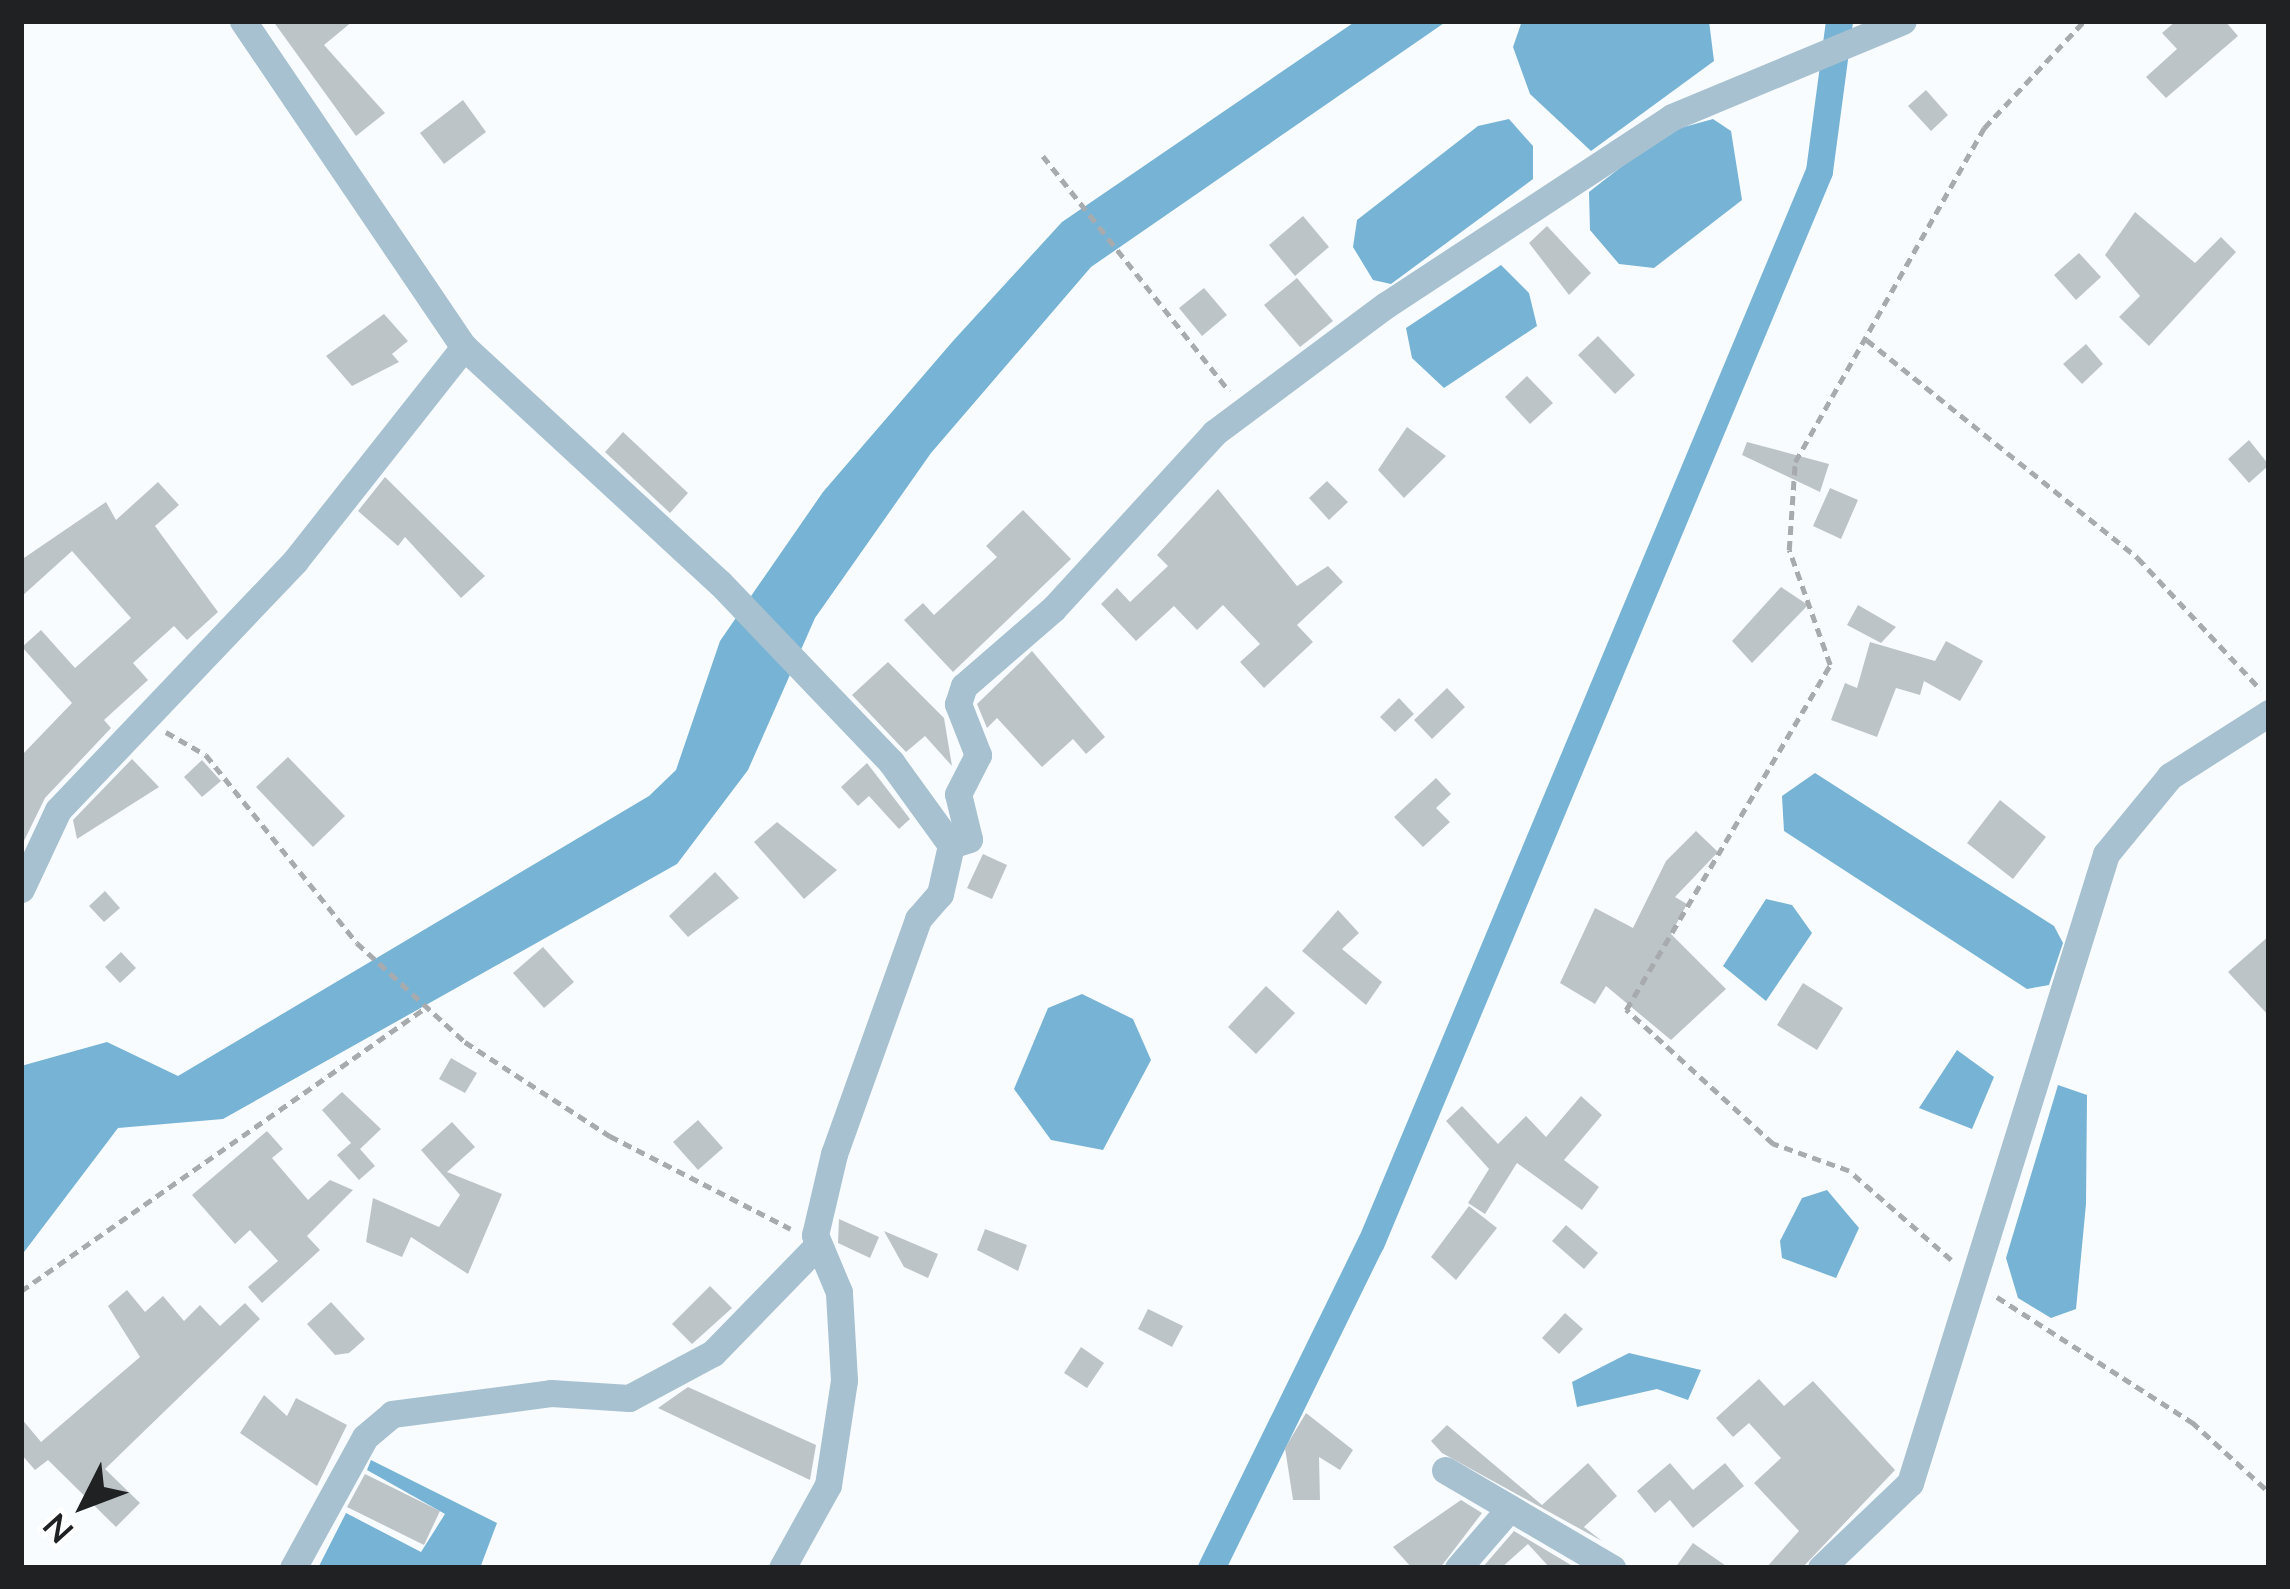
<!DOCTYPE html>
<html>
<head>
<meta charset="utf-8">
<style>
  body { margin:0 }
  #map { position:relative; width:2290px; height:1589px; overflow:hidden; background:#f8fcff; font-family:Lato,sans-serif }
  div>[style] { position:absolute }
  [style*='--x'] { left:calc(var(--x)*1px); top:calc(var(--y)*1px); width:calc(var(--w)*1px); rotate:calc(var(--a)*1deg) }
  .water>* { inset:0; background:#77b3d5 }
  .canal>* { height:27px; margin:-13.5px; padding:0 13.5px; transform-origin:13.5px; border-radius:13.5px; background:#77b3d5 }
  .building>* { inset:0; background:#bdc4c8 }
  .path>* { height:4.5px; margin-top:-2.25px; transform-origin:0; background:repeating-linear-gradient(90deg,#a8abae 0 9px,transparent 0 15px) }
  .minor>* { height:27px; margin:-13.5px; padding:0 13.5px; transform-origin:13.5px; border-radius:13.5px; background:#a7c1d0 }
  span { translate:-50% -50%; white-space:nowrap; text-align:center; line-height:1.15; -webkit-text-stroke:12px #fff; paint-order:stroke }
  .frame { position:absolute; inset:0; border:24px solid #1f2123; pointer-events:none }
  .north { position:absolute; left:24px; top:1445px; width:120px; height:120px; -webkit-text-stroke:9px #fff; paint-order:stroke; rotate:228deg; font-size:33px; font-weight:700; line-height:48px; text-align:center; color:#1f2123 }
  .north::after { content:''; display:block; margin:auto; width:42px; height:54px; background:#1f2123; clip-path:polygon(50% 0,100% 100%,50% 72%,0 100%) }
</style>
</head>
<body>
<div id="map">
  <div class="water">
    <i style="clip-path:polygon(1356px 21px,1447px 21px,1091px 267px,931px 453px,815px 618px,748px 770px,677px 864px,223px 1119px,118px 1128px,21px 1256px,21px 1066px,107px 1042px,178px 1076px,649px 796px,676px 770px,720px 641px,823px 492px,953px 341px,1062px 222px)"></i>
    <i style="clip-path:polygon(1522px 21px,1709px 21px,1714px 61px,1591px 151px,1530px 94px,1513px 47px)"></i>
    <i style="clip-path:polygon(1509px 119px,1533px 146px,1533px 179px,1391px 284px,1373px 280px,1353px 247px,1357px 220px,1478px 126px)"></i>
    <i style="clip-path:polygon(1713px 119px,1731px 131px,1742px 200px,1654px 268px,1619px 264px,1590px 230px,1589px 192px,1666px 132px)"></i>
    <i style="clip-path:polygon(1501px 265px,1529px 293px,1537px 326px,1444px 388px,1412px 358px,1406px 328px)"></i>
    <i style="clip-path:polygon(1815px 773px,2054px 926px,2063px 943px,2049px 985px,2027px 989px,1784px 831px,1782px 796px)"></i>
    <i style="clip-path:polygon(1766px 899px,1792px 905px,1812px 933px,1766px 1001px,1723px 966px)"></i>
    <i style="clip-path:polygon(1082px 994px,1133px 1019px,1151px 1060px,1103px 1150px,1051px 1140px,1014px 1089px,1048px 1008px)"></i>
    <i style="clip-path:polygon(1957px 1050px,1994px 1077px,1972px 1129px,1919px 1108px)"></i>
    <i style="clip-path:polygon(2058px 1085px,2087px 1095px,2086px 1204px,2076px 1309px,2051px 1318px,2018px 1298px,2006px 1258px)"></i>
    <i style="clip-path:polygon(1827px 1190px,1859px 1228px,1836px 1278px,1782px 1258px,1780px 1241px,1802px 1198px)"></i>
    <i style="clip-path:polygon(1629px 1353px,1701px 1370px,1688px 1400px,1657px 1389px,1577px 1407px,1572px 1382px)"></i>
    <i style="clip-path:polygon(371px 1460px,497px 1523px,480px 1568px,318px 1568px,346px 1513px,421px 1552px,445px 1514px,367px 1470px)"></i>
  </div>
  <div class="canal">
    <i style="--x:1211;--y:1568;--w:363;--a:-63.9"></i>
    <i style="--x:1371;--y:1242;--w:1161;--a:-67.3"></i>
    <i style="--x:1819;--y:171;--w:151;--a:-82.4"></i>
  </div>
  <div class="building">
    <i style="clip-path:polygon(273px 21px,353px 21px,324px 45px,385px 113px,356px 136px)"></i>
    <i style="clip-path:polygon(2176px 21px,2225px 21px,2238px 36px,2166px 98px,2146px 77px,2177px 49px,2162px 33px)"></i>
    <i style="clip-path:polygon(1926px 90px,1948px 115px,1931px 131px,1908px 106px)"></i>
    <i style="clip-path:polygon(463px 100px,486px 132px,444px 164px,420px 133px)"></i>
    <i style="clip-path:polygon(2135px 212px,2195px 263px,2221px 237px,2236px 252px,2149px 346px,2119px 317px,2140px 296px,2105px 255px)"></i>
    <i style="clip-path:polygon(1303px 216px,1329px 247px,1295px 276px,1269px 245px)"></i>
    <i style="clip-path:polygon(1547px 226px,1591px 273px,1569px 295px,1529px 243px)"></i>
    <i style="clip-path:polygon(2079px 253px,2101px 277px,2076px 300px,2054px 275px)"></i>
    <i style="clip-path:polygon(1297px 278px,1333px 321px,1300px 347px,1264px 305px)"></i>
    <i style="clip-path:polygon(1204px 288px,1227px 315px,1202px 336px,1179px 308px)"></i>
    <i style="clip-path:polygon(384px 314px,408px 341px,392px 354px,399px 362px,352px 386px,326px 356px)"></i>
    <i style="clip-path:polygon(1598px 336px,1635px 375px,1615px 394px,1578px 355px)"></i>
    <i style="clip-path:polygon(2086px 344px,2103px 364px,2082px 384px,2063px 364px)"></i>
    <i style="clip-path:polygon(1527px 376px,1553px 403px,1530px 424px,1505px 397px)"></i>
    <i style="clip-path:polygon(1407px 427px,1446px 456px,1404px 498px,1378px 470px)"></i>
    <i style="clip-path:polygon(623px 432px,688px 493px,670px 513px,605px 452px)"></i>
    <i style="clip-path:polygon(2249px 440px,2269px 465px,2249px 483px,2228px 459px)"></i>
    <i style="clip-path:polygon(1747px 442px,1829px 464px,1820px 492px,1742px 455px)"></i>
    <i style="clip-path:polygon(385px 477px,485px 576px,461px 598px,405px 537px,398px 546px,358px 511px)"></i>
    <i style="clip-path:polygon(1327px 481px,1348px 502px,1329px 520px,1309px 498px)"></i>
    <i style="clip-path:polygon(158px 482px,179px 505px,155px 526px,218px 612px,187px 640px,174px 626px,133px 663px,148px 680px,104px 720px,111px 728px,45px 798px,21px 847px,21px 756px,72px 703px,22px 647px,41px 630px,75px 668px,131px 618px,72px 551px,21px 597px,21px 560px,106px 502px,116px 520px)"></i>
    <i style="clip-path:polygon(1830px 488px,1858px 500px,1841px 539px,1813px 526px)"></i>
    <i style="clip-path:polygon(1218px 489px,1297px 586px,1328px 566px,1343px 582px,1297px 625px,1313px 642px,1264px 688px,1240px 662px,1260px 644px,1223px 605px,1197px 630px,1174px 606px,1136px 641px,1101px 604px,1117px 588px,1130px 602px,1168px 566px,1157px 555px)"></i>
    <i style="clip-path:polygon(1023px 510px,1071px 559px,953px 672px,904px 620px,923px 603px,934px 615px,997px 557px,986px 546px)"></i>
    <i style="clip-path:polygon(1781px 587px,1808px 605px,1752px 663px,1732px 641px)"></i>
    <i style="clip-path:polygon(1858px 605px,1896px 627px,1881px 643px,1847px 625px)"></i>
    <i style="clip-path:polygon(1946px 641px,1983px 661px,1960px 701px,1924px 681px,1920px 695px,1896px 688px,1877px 737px,1831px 720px,1845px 683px,1857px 688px,1870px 642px,1935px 661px)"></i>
    <i style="clip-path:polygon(1032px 651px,1105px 737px,1086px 754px,1073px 739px,1042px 767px,997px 718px,987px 728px,977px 704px)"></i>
    <i style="clip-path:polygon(888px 662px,944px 718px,952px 766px,925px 736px,906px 752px,852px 695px)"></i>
    <i style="clip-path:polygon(1447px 688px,1465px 707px,1432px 739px,1414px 720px)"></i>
    <i style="clip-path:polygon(1399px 698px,1414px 714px,1395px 732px,1380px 717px)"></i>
    <i style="clip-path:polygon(288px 757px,345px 816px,313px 847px,256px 787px)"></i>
    <i style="clip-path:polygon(132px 759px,159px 787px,77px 839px,73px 820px)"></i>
    <i style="clip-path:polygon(202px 760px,221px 781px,202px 797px,184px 777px)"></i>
    <i style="clip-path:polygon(867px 763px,910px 819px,899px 829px,869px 796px,858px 806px,841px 787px)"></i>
    <i style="clip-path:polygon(1436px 778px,1451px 794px,1436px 808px,1450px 822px,1423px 847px,1394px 817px)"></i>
    <i style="clip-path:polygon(2000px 800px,2046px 837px,2013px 879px,1967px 843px)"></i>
    <i style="clip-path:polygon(777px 822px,837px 870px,804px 899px,754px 842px)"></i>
    <i style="clip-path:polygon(1696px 831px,1718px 852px,1675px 897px,1687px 904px,1671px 934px,1726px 989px,1671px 1040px,1606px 986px,1595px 1004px,1560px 983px,1595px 908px,1633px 928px,1666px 861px)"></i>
    <i style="clip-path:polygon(983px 854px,1007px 865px,992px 899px,967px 888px)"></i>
    <i style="clip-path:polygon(715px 872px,739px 898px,688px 937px,669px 916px)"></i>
    <i style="clip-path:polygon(105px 891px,120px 908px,104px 922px,89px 906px)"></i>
    <i style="clip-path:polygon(1338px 910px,1359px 933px,1342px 949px,1382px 982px,1366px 1005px,1302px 951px)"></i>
    <i style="clip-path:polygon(2269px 936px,2269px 1016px,2228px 972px)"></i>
    <i style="clip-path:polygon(543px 947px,574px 982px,544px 1008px,513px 973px)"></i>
    <i style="clip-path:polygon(121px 952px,136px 968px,120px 983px,105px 967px)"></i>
    <i style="clip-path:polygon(1803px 983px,1843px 1008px,1817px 1050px,1777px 1025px)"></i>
    <i style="clip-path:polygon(1266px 986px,1295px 1013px,1256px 1054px,1228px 1027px)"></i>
    <i style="clip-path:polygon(451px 1058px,477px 1073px,465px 1093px,439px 1079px)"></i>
    <i style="clip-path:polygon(342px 1092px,381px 1129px,360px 1149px,375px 1166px,359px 1180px,337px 1155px,351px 1143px,322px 1110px)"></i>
    <i style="clip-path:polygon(1581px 1096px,1602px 1115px,1564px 1160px,1599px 1187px,1582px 1210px,1517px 1163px,1485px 1214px,1468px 1203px,1489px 1169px,1446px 1121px,1462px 1106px,1498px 1144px,1526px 1116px,1546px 1137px)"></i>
    <i style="clip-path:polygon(698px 1120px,723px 1148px,698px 1170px,673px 1142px)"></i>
    <i style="clip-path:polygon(452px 1122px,475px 1147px,447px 1172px,502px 1194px,468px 1274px,411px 1237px,402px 1257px,366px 1242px,373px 1198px,439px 1227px,460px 1195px,421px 1150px)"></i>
    <i style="clip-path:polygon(267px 1131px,283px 1149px,272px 1158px,308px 1200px,330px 1180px,353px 1190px,307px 1236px,320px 1250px,262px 1303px,248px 1287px,278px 1261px,250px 1230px,235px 1244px,192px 1195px)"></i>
    <i style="clip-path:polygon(1469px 1206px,1497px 1228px,1456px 1280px,1431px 1257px)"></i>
    <i style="clip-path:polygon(839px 1219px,879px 1237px,870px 1258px,838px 1243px)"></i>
    <i style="clip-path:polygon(1566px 1225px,1598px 1253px,1584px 1269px,1552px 1241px)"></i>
    <i style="clip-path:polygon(985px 1229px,1027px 1245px,1018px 1271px,977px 1250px)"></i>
    <i style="clip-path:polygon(884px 1231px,938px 1254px,928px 1278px,904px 1267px)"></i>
    <i style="clip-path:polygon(710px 1286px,732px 1308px,692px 1344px,672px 1324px)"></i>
    <i style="clip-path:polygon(127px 1290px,145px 1312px,163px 1296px,184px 1321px,200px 1305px,220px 1326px,245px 1303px,260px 1319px,105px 1469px,140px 1503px,116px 1527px,48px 1460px,35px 1470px,21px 1454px,21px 1418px,41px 1442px,140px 1357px,108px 1306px)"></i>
    <i style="clip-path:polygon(331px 1302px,365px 1339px,349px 1353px,335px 1355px,307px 1324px)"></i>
    <i style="clip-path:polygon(1148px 1309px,1183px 1326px,1172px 1347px,1138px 1329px)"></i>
    <i style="clip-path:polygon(1565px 1313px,1583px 1329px,1559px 1354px,1542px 1338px)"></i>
    <i style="clip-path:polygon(1081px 1347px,1104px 1363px,1087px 1388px,1064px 1373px)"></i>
    <i style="clip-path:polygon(1759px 1379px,1784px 1406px,1813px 1381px,1895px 1470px,1802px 1568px,1766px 1568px,1799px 1531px,1754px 1483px,1781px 1458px,1749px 1423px,1733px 1437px,1716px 1418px)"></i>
    <i style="clip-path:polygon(688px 1387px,816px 1445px,810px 1480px,658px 1408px)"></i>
    <i style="clip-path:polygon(264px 1395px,287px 1416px,296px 1398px,347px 1425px,317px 1486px,240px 1433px)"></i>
    <i style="clip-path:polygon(1306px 1413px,1353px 1450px,1340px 1470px,1319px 1457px,1320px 1500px,1293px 1500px,1285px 1448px)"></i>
    <i style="clip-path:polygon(1447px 1425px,1542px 1505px,1588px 1463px,1617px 1496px,1584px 1527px,1602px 1541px,1442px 1453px,1431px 1441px)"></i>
    <i style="clip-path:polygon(1670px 1463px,1693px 1490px,1725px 1463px,1744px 1486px,1693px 1528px,1670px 1500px,1655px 1513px,1637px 1491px)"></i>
    <i style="clip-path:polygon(365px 1474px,440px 1511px,424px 1545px,347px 1507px)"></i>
    <i style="clip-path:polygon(1461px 1500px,1482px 1513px,1440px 1568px,1412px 1568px,1393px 1547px)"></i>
    <i style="clip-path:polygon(1514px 1531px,1576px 1568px,1550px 1568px,1528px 1544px,1501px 1568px,1482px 1568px)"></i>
    <i style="clip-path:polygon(1693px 1543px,1729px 1568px,1675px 1568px)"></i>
  </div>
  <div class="path">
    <i style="--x:1043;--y:156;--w:300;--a:51.6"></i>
    <i style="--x:1867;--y:340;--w:348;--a:38.8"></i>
    <i style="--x:2138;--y:558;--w:180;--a:47"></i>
    <i style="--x:166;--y:732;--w:46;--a:29.9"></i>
    <i style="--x:206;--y:755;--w:241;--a:51.2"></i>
    <i style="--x:357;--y:943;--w:147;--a:42.5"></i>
    <i style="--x:465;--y:1042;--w:173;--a:33"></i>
    <i style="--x:610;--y:1136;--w:203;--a:27.2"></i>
    <i style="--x:1951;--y:1260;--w:135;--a:-138.9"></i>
    <i style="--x:1849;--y:1171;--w:81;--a:-160.4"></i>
    <i style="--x:1773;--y:1144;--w:199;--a:-137.6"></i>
    <i style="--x:1626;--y:1010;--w:401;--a:-59.4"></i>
    <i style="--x:1830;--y:665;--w:122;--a:-109.6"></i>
    <i style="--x:1789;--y:550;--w:88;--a:-86.1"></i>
    <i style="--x:1795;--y:462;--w:384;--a:-60.5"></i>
    <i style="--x:1984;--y:128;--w:146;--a:-46.9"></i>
    <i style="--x:21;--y:1291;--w:492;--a:-35"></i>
    <i style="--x:1997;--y:1297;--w:232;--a:32.7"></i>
    <i style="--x:2192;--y:1422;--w:104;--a:42.3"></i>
  </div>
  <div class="minor">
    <i style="--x:243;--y:21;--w:394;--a:55.9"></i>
    <i style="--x:21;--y:889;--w:87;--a:-64.9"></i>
    <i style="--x:58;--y:810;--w:344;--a:-46.4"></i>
    <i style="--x:295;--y:561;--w:273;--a:-51.7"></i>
    <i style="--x:464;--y:347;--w:348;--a:42.7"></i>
    <i style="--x:720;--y:583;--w:248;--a:46.3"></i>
    <i style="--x:891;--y:762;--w:102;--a:54.1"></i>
    <i style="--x:1445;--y:1470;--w:194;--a:30.4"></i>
    <i style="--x:293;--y:1568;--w:149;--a:-61.2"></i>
    <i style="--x:365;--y:1437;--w:35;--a:-40"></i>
    <i style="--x:392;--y:1414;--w:160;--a:-7.5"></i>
    <i style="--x:551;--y:1393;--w:78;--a:3.7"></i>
    <i style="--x:629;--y:1398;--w:95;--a:-28.2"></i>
    <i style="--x:713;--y:1353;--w:149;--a:-45.8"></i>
    <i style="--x:782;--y:1568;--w:95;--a:-61"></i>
    <i style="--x:828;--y:1485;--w:106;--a:-81.3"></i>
    <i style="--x:844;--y:1380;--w:88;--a:-93.3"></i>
    <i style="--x:839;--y:1292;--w:62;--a:-112.8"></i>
    <i style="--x:815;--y:1235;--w:83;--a:-76.8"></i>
    <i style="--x:834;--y:1154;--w:250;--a:-70.3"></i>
    <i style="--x:918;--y:919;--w:33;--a:-49"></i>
    <i style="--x:940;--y:894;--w:50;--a:-77.3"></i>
    <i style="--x:951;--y:845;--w:19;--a:-18"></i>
    <i style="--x:969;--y:839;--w:46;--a:-103.7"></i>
    <i style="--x:958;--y:794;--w:44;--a:-62.9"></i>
    <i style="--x:978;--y:755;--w:55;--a:-111.4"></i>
    <i style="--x:958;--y:704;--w:19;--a:-72"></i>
    <i style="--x:964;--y:686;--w:118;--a:-40.9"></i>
    <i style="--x:1053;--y:609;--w:239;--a:-47.5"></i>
    <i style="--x:1214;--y:433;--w:214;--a:-36.7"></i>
    <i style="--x:1386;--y:305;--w:342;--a:-33.3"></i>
    <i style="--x:1672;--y:117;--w:250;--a:-22.6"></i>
    <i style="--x:1458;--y:1568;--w:79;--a:-49.1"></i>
    <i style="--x:1821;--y:1568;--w:123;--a:-43.7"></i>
    <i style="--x:1910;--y:1483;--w:659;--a:-72.69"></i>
    <i style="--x:2106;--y:854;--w:101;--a:-50.6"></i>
    <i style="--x:2170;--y:776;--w:117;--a:-32.5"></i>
  </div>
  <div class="frame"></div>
  <div class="north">N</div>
</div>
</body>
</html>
